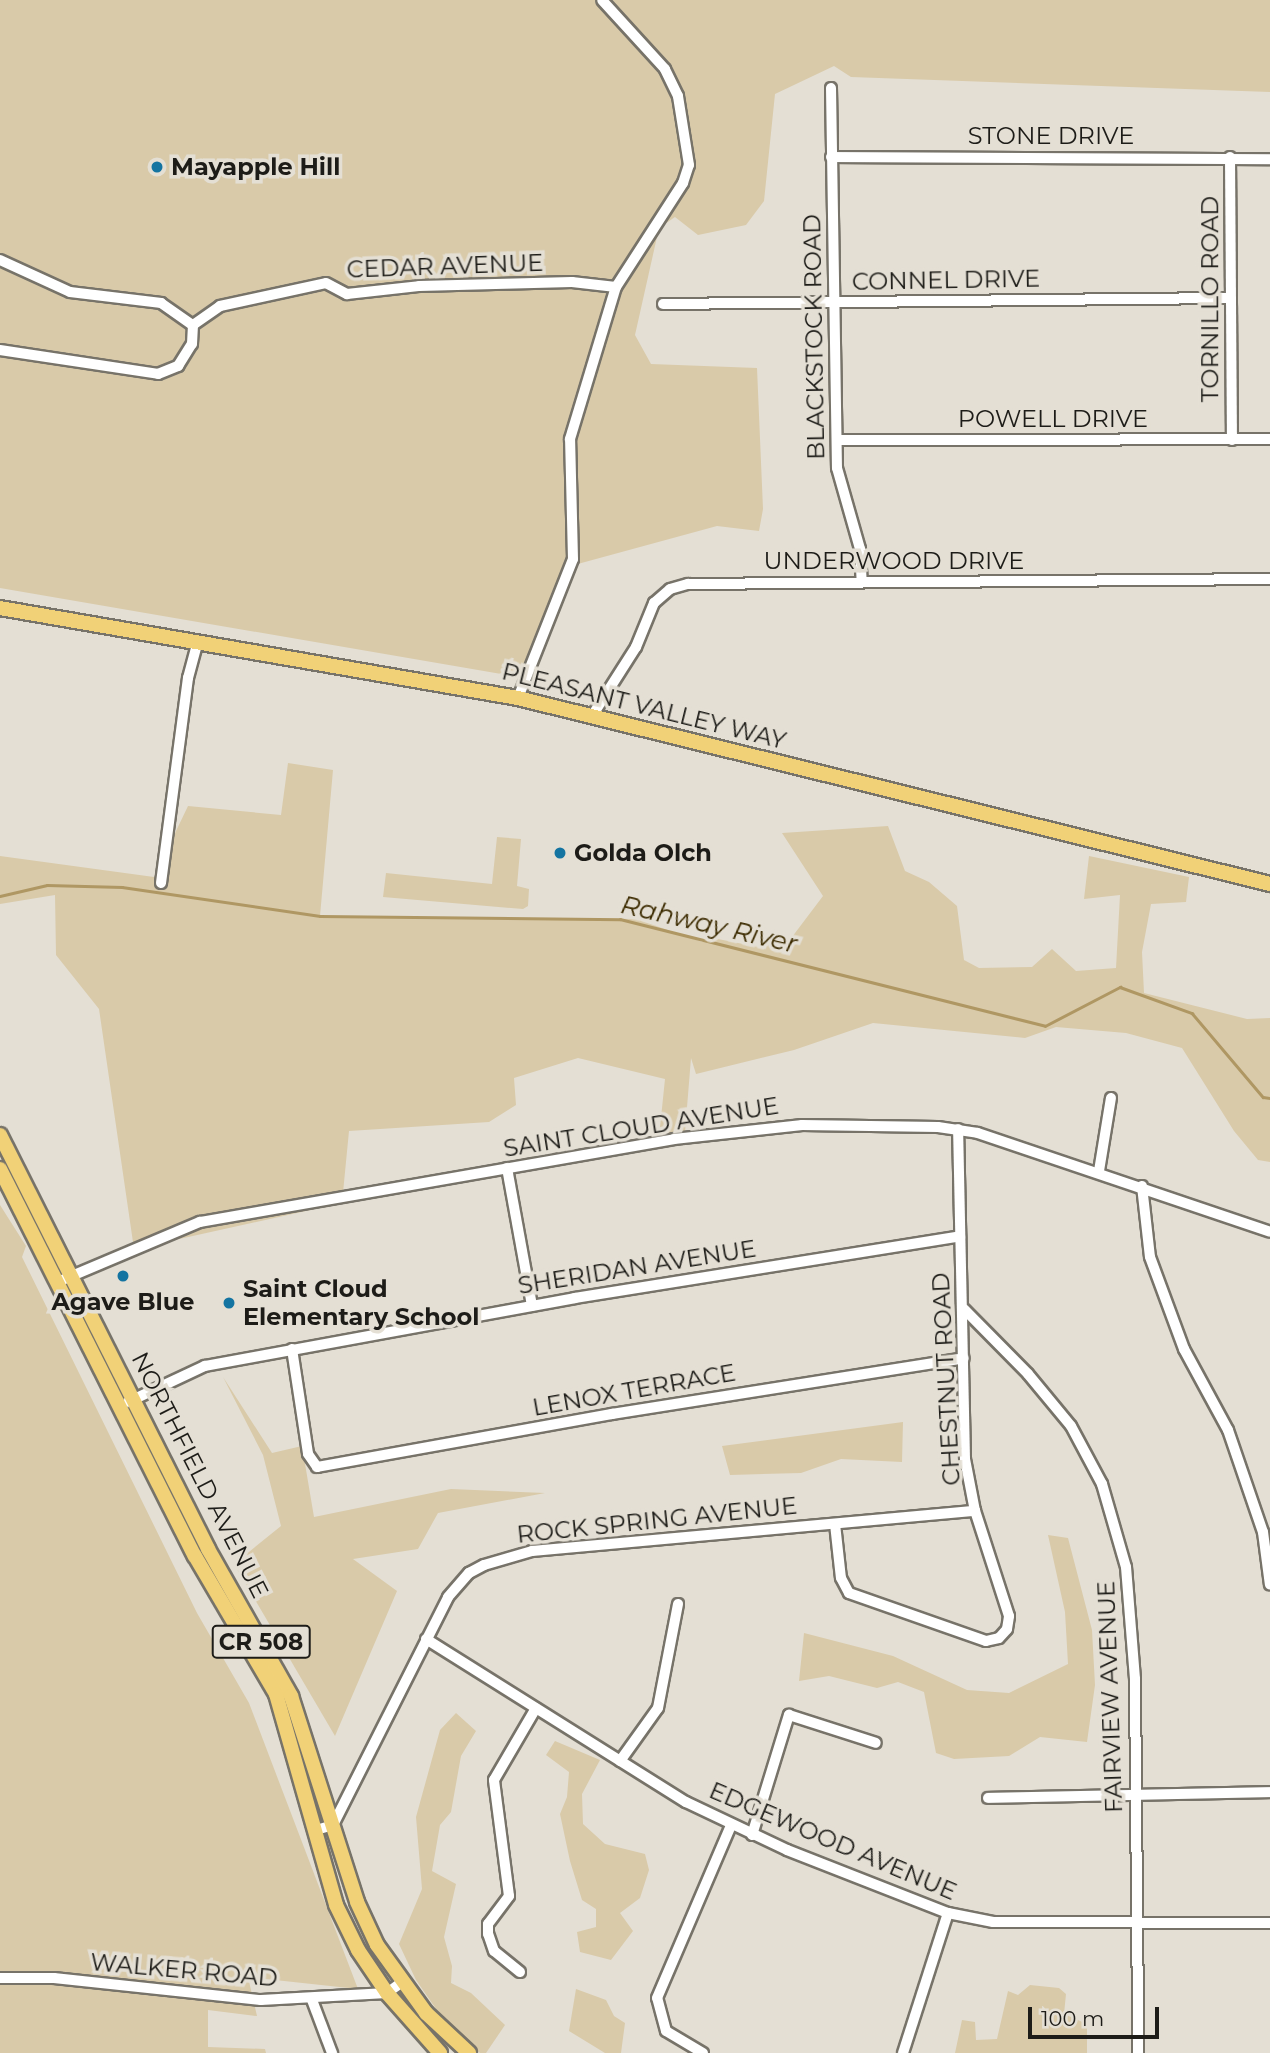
<!DOCTYPE html>
<html>
<head>
<meta charset="utf-8">
<style>
  body { margin:0 }
  #map { position:relative; width:1270px; height:2053px; overflow:hidden; background:#e4dfd4; font-family:Montserrat,sans-serif }
  div>[style] { position:absolute }
  [style*='--x'] { left:calc(var(--x)*1px); top:calc(var(--y)*1px); width:calc(var(--w)*1px); rotate:calc(var(--a)*1deg) }
  .green>* { inset:0; background:#d9caa9 }
  .stream>* { height:2.5px; margin:-1.25px; padding:0 1.25px; transform-origin:1.25px; border-radius:1.25px; background:#af9763 }
  .roads { filter:drop-shadow(2px 0 #777369) drop-shadow(-2px 0 #777369) drop-shadow(0 2px #777369) drop-shadow(0 -2px #777369) }
  .minor>* { height:10px; margin:-5px; padding:0 5px; transform-origin:5px; border-radius:5px; background:#fff }
  .major>* { height:14px; margin:-7px; padding:0 7px; transform-origin:7px; border-radius:7px; background:#f1d177 }
  .dots>* { width:19px; height:19px; translate:-50% -50%; box-sizing:border-box; border:4px solid #e4dfd4; border-radius:50% }
  span { translate:-50% -50%; white-space:nowrap; text-align:center; line-height:1.15; -webkit-text-stroke:7px #e4dfd4; paint-order:stroke }
  .shield-label span { padding:2px 5px; background:#e4dfd4; border:2px solid; border-radius:5px; -webkit-text-stroke-width:0 }
  .shield-label { font-size:23px; color:#1d1c18; font-weight:700 }
  .street-label { font-size:24px; color:#1d1c18 }
  .poi-label { font-size:24px; color:#1d1c18; font-weight:700 }
  .left { translate:0 -50%; text-align:left }
  .water-label { font-size:26px; color:#3c2b00; font-style:italic }
  .scale { position:absolute; left:1028px; top:2007px; width:131px; height:32px; box-sizing:border-box; border:4px solid #1d1c18; border-top:0; padding-left:9px; font-size:21px; line-height:24px; white-space:nowrap; color:#1d1c18; -webkit-text-stroke:5px #e4dfd4; paint-order:stroke }
</style>
</head>
<body>
<div id="map">
  <div class="green">
    <i style="clip-path:polygon(0 0,1270px 0,1270px 92px,851px 77px,834px 66px,775px 94px,764px 201px,746px 225px,698px 235px,675px 217px,659px 228px,635px 335px,651px 364px,757px 368px,763px 509px,759px 531px,717px 526px,574px 565px,519px 677px,0 588px)"></i>
    <i style="clip-path:polygon(288px 763px,333px 770px,320px 916px,636px 919px,702px 942px,718px 939px,753px 946px,789px 941px,823px 896px,782px 833px,888px 826px,905px 871px,929px 882px,957px 906px,964px 960px,979px 968px,1032px 967px,1052px 949px,1076px 971px,1116px 968px,1120px 895px,1084px 899px,1089px 856px,1189px 877px,1186px 902px,1151px 904px,1142px 952px,1144px 993px,1247px 1019px,1270px 1018px,1270px 1162px,1258px 1160px,1234px 1131px,1182px 1048px,1126px 1033px,1056px 1027px,1025px 1038px,873px 1023px,794px 1050px,696px 1074px,691px 1058px,685px 1132px,659px 1137px,665px 1079px,578px 1058px,514px 1078px,516px 1105px,489px 1122px,349px 1131px,342px 1203px,134px 1249px,99px 1009px,56px 955px,55px 895px,0 904px,0 856px,154px 877px,188px 806px,281px 815px)"></i>
    <i style="clip-path:polygon(497px 837px,521px 839px,517px 886px,529px 889px,528px 906px,523px 909px,383px 897px,386px 873px,492px 884px)"></i>
    <i style="clip-path:polygon(0 1205px,26px 1246px,22px 1257px,197px 1613px,249px 1703px,358px 1989px,248px 1977px,257px 2016px,208px 2010px,208px 2047px,265px 2049px,266px 2053px,0 2053px)"></i>
    <i style="clip-path:polygon(223px 1377px,272px 1453px,302px 1446px,314px 1517px,451px 1489px,545px 1493px,438px 1513px,418px 1549px,353px 1559px,397px 1591px,335px 1736px,234px 1564px,281px 1526px,263px 1455px)"></i>
    <i style="clip-path:polygon(903px 1422px,902px 1462px,841px 1459px,801px 1473px,730px 1475px,722px 1446px)"></i>
    <i style="clip-path:polygon(1048px 1535px,1068px 1538px,1092px 1630px,1095px 1685px,1087px 1742px,1040px 1737px,1009px 1756px,954px 1759px,936px 1753px,924px 1692px,898px 1682px,877px 1688px,829px 1676px,799px 1681px,804px 1633px,893px 1656px,967px 1690px,1009px 1693px,1068px 1664px,1065px 1612px)"></i>
    <i style="clip-path:polygon(456px 1713px,476px 1731px,461px 1756px,451px 1812px,440px 1825px,432px 1871px,456px 1884px,444px 1937px,452px 1966px,451px 1983px,471px 1993px,505px 2025px,486px 2053px,480px 2053px,443px 2019px,416px 1980px,399px 1944px,422px 1889px,416px 1817px,440px 1730px)"></i>
    <i style="clip-path:polygon(555px 1741px,600px 1760px,582px 1794px,583px 1824px,605px 1844px,645px 1854px,649px 1870px,640px 1898px,620px 1913px,633px 1931px,611px 1960px,580px 1952px,577px 1932px,596px 1927px,596px 1909px,582px 1900px,570px 1861px,560px 1814px,567px 1797px,569px 1772px,546px 1755px)"></i>
    <i style="clip-path:polygon(1030px 1985px,1059px 1988px,1066px 1994px,1064px 2014px,1087px 2024px,1087px 2053px,955px 2053px,962px 2020px,975px 2022px,976px 2040px,997px 2039px,1008px 1991px,1018px 1995px)"></i>
    <i style="clip-path:polygon(576px 1989px,606px 2000px,614px 2016px,625px 2023px,621px 2053px,605px 2053px,569px 2031px)"></i>
  </div>
  <div class="stream">
    <i style="--x:0;--y:896;--w:48;--a:-13.2"></i>
    <i style="--x:47;--y:885;--w:75;--a:1.5"></i>
    <i style="--x:122;--y:887;--w:200;--a:8.3"></i>
    <i style="--x:320;--y:916;--w:300;--a:0.6"></i>
    <i style="--x:620;--y:919;--w:438;--a:14.1"></i>
    <i style="--x:1045;--y:1026;--w:85;--a:-27.5"></i>
    <i style="--x:1120;--y:987;--w:77;--a:19.9"></i>
    <i style="--x:1192;--y:1013;--w:110;--a:49.8"></i>
    <i style="--x:1263;--y:1097;--w:7;--a:8"></i>
  </div>
  <div class="roads">
    <div class="minor">
      <i style="--x:831;--y:88;--w:380;--a:89.1"></i>
      <i style="--x:837;--y:468;--w:84;--a:74.1"></i>
      <i style="--x:860;--y:549;--w:33;--a:87"></i>
      <i style="--x:831;--y:157;--w:439;--a:0.3"></i>
      <i style="--x:1230;--y:157;--w:283;--a:89.6"></i>
      <i style="--x:0;--y:260;--w:77;--a:24.6"></i>
      <i style="--x:70;--y:292;--w:92;--a:6.9"></i>
      <i style="--x:161;--y:303;--w:39;--a:35"></i>
      <i style="--x:663;--y:304;--w:567;--a:-0.61"></i>
      <i style="--x:0;--y:350;--w:160;--a:8.6"></i>
      <i style="--x:158;--y:374;--w:22;--a:-22"></i>
      <i style="--x:178;--y:366;--w:26;--a:-58"></i>
      <i style="--x:192;--y:344;--w:19;--a:-87"></i>
      <i style="--x:193;--y:325;--w:33;--a:-35"></i>
      <i style="--x:220;--y:306;--w:108;--a:-12.2"></i>
      <i style="--x:326;--y:283;--w:24;--a:28"></i>
      <i style="--x:347;--y:294;--w:72;--a:-6.3"></i>
      <i style="--x:419;--y:286;--w:153;--a:-1.5"></i>
      <i style="--x:572;--y:282;--w:44;--a:6.5"></i>
      <i style="--x:837;--y:440;--w:433;--a:-0.1"></i>
      <i style="--x:518;--y:698;--w:149;--a:-68.4"></i>
      <i style="--x:573;--y:559;--w:120;--a:-91.4"></i>
      <i style="--x:570;--y:439;--w:159;--a:-73.2"></i>
      <i style="--x:616;--y:287;--w:124;--a:-57.2"></i>
      <i style="--x:683;--y:183;--w:19;--a:-72"></i>
      <i style="--x:689;--y:165;--w:70;--a:-99.1"></i>
      <i style="--x:678;--y:96;--w:30;--a:-116"></i>
      <i style="--x:665;--y:69;--w:93;--a:-132.4"></i>
      <i style="--x:592;--y:716;--w:82;--a:-57.5"></i>
      <i style="--x:636;--y:647;--w:48;--a:-67.8"></i>
      <i style="--x:654;--y:603;--w:21;--a:-41"></i>
      <i style="--x:670;--y:589;--w:19;--a:-16"></i>
      <i style="--x:688;--y:584;--w:582;--a:-0.49"></i>
      <i style="--x:161;--y:883;--w:207;--a:-82.5"></i>
      <i style="--x:188;--y:678;--w:38;--a:-75"></i>
      <i style="--x:507;--y:1168;--w:140;--a:79.7"></i>
      <i style="--x:1099;--y:1171;--w:74;--a:-80.7"></i>
      <i style="--x:1142;--y:1186;--w:71;--a:83.6"></i>
      <i style="--x:1150;--y:1257;--w:98;--a:69.7"></i>
      <i style="--x:1184;--y:1349;--w:92;--a:61.5"></i>
      <i style="--x:1228;--y:1430;--w:108;--a:71.1"></i>
      <i style="--x:1263;--y:1532;--w:53;--a:82.5"></i>
      <i style="--x:60;--y:1281;--w:152;--a:-22.9"></i>
      <i style="--x:200;--y:1222;--w:481;--a:-9.9"></i>
      <i style="--x:674;--y:1139;--w:129;--a:-6.2"></i>
      <i style="--x:802;--y:1125;--w:136;--a:0.8"></i>
      <i style="--x:938;--y:1127;--w:40;--a:8.5"></i>
      <i style="--x:978;--y:1133;--w:308;--a:18.7"></i>
      <i style="--x:964;--y:1309;--w:91;--a:45.4"></i>
      <i style="--x:1028;--y:1374;--w:67;--a:50.4"></i>
      <i style="--x:1071;--y:1426;--w:66;--a:61.9"></i>
      <i style="--x:1102;--y:1484;--w:86;--a:73.9"></i>
      <i style="--x:1126;--y:1567;--w:112;--a:85.4"></i>
      <i style="--x:1135;--y:1679;--w:374;--a:89.5"></i>
      <i style="--x:292;--y:1349;--w:106;--a:81.3"></i>
      <i style="--x:308;--y:1454;--w:16;--a:55"></i>
      <i style="--x:317;--y:1467;--w:300;--a:-10.2"></i>
      <i style="--x:612;--y:1414;--w:356;--a:-9"></i>
      <i style="--x:128;--y:1402;--w:85;--a:-25.1"></i>
      <i style="--x:205;--y:1366;--w:376;--a:-10.4"></i>
      <i style="--x:575;--y:1298;--w:390;--a:-9.1"></i>
      <i style="--x:835;--y:1524;--w:54;--a:83.7"></i>
      <i style="--x:841;--y:1578;--w:17;--a:62"></i>
      <i style="--x:849;--y:1593;--w:145;--a:19.3"></i>
      <i style="--x:986;--y:1641;--w:13;--a:-13"></i>
      <i style="--x:999;--y:1638;--w:12;--a:-48"></i>
      <i style="--x:1007;--y:1629;--w:13;--a:-81"></i>
      <i style="--x:1009;--y:1616;--w:110;--a:-107.9"></i>
      <i style="--x:975;--y:1511;--w:53;--a:-100.9"></i>
      <i style="--x:965;--y:1459;--w:330;--a:-91.2"></i>
      <i style="--x:426;--y:1639;--w:307;--a:32.1"></i>
      <i style="--x:686;--y:1802;--w:112;--a:25.4"></i>
      <i style="--x:787;--y:1850;--w:173;--a:21.4"></i>
      <i style="--x:948;--y:1913;--w:46;--a:11.3"></i>
      <i style="--x:993;--y:1922;--w:277;--a:0.2"></i>
      <i style="--x:620;--y:1761;--w:65;--a:-54.4"></i>
      <i style="--x:658;--y:1708;--w:106;--a:-79.1"></i>
      <i style="--x:988;--y:1798;--w:282;--a:-1.2"></i>
      <i style="--x:316;--y:1830;--w:18;--a:-16"></i>
      <i style="--x:333;--y:1825;--w:255;--a:-63.2"></i>
      <i style="--x:448;--y:1597;--w:32;--a:-49"></i>
      <i style="--x:469;--y:1573;--w:17;--a:-28"></i>
      <i style="--x:484;--y:1565;--w:50;--a:-16.3"></i>
      <i style="--x:532;--y:1551;--w:445;--a:-5.2"></i>
      <i style="--x:752;--y:1835;--w:126;--a:-72.9"></i>
      <i style="--x:789;--y:1715;--w:91;--a:17.8"></i>
      <i style="--x:520;--y:1972;--w:33;--a:-141"></i>
      <i style="--x:494;--y:1951;--w:18;--a:-109"></i>
      <i style="--x:488;--y:1934;--w:10;--a:-90"></i>
      <i style="--x:488;--y:1924;--w:35;--a:-53"></i>
      <i style="--x:509;--y:1896;--w:117;--a:-97.4"></i>
      <i style="--x:494;--y:1780;--w:83;--a:-59.7"></i>
      <i style="--x:0;--y:1978;--w:54;--a:0"></i>
      <i style="--x:54;--y:1978;--w:208;--a:6.1"></i>
      <i style="--x:261;--y:2000;--w:126;--a:-3.2"></i>
      <i style="--x:387;--y:1993;--w:19;--a:-36"></i>
      <i style="--x:312;--y:2000;--w:57;--a:69.3"></i>
      <i style="--x:703;--y:2053;--w:43;--a:-149.3"></i>
      <i style="--x:666;--y:2031;--w:34;--a:-105"></i>
      <i style="--x:657;--y:1998;--w:188;--a:-66.8"></i>
      <i style="--x:903;--y:2053;--w:147;--a:-72.2"></i>
    </div>
    <div class="major">
      <i style="--x:0;--y:608;--w:526;--a:9.86"></i>
      <i style="--x:518;--y:698;--w:775;--a:13.89"></i>
      <i style="--x:0;--y:1135;--w:463;--a:63.3"></i>
      <i style="--x:208;--y:1549;--w:169;--a:60.5"></i>
      <i style="--x:291;--y:1696;--w:216;--a:72.2"></i>
      <i style="--x:357;--y:1902;--w:47;--a:65.1"></i>
      <i style="--x:377;--y:1945;--w:84;--a:54.2"></i>
      <i style="--x:426;--y:2013;--w:59;--a:42.9"></i>
      <i style="--x:0;--y:1169;--w:433;--a:63.3"></i>
      <i style="--x:195;--y:1556;--w:160;--a:59.6"></i>
      <i style="--x:276;--y:1694;--w:219;--a:74.1"></i>
      <i style="--x:336;--y:1905;--w:50;--a:63.9"></i>
      <i style="--x:358;--y:1950;--w:52;--a:56"></i>
      <i style="--x:387;--y:1993;--w:80;--a:48.5"></i>
    </div>
  </div>
  <div class="dots">
    <i style="left:157px;top:167px;background:#1474a1"></i>
    <i style="left:560px;top:853px;background:#1474a1"></i>
    <i style="left:123px;top:1276px;background:#1474a1"></i>
    <i style="left:229px;top:1303px;background:#1474a1"></i>
  </div>
  <div class="shield-label">
    <span style="left:261px;top:1642px">CR 508</span>
  </div>
  <div class="street-label">
    <span style="left:1051px;top:136px">STONE DRIVE</span>
    <span style="left:445px;top:266px;rotate:-2deg">CEDAR AVENUE</span>
    <span style="left:946px;top:280px;rotate:-1deg">CONNEL DRIVE</span>
    <span style="left:1210px;top:299px;rotate:-90deg">TORNILLO ROAD</span>
    <span style="left:814px;top:337px;rotate:-91deg">BLACKSTOCK ROAD</span>
    <span style="left:1053px;top:419px">POWELL DRIVE</span>
    <span style="left:894px;top:561px">UNDERWOOD DRIVE</span>
    <span style="left:644px;top:706px;rotate:14deg">PLEASANT VALLEY WAY</span>
    <span style="left:641px;top:1127px;rotate:-9deg">SAINT CLOUD AVENUE</span>
    <span style="left:637px;top:1267px;rotate:-9deg">SHERIDAN AVENUE</span>
    <span style="left:946px;top:1379px;rotate:-93deg">CHESTNUT ROAD</span>
    <span style="left:634px;top:1390px;rotate:-10deg">LENOX TERRACE</span>
    <span style="left:200px;top:1475px;rotate:63deg">NORTHFIELD AVENUE</span>
    <span style="left:657px;top:1520px;rotate:-6deg">ROCK SPRING AVENUE</span>
    <span style="left:1110px;top:1697px;rotate:-92deg">FAIRVIEW AVENUE</span>
    <span style="left:833px;top:1841px;rotate:23deg">EDGEWOOD AVENUE</span>
    <span style="left:184px;top:1970px;rotate:5deg">WALKER ROAD</span>
  </div>
  <div class="poi-label">
    <span class="left" style="left:171px;top:167px">Mayapple Hill</span>
    <span class="left" style="left:574px;top:853px">Golda Olch</span>
    <span class="left" style="left:243px;top:1303px">Saint Cloud<br>Elementary School</span>
    <span style="left:123px;top:1302px">Agave Blue</span>
  </div>
  <div class="water-label">
    <span style="left:709px;top:925px;rotate:13deg">Rahway River</span>
  </div>
  <div class="scale">100 m</div>
</div>
</body>
</html>
